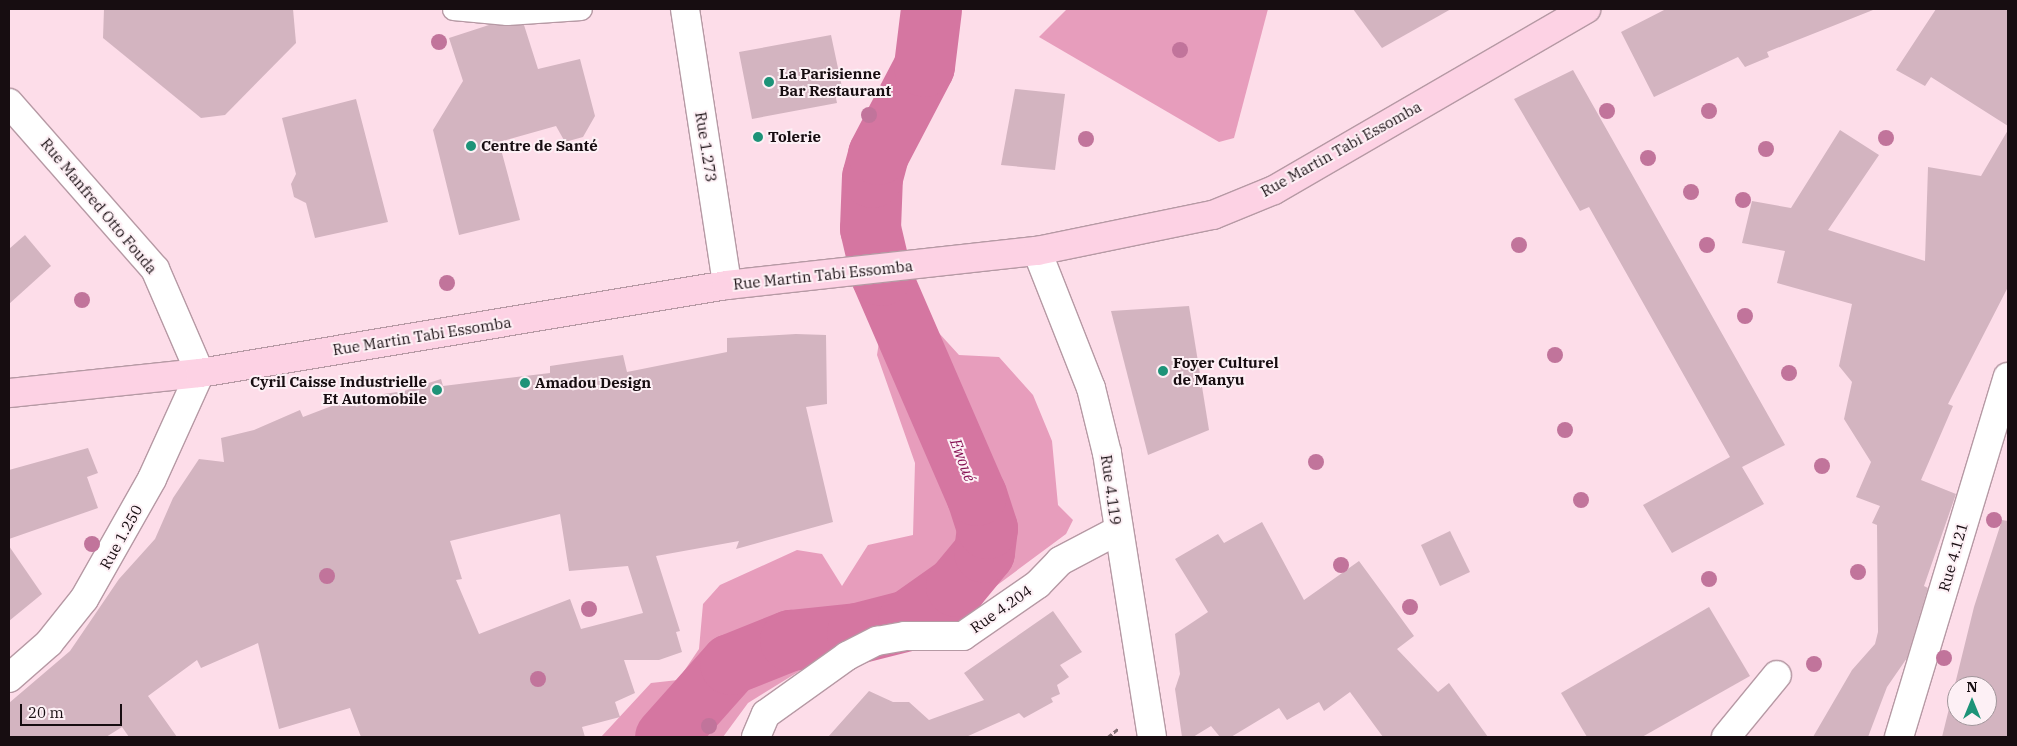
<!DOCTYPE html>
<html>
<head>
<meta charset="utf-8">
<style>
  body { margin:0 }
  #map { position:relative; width:2017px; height:746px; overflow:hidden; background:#fddde9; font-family:"IBM Plex Serif",serif }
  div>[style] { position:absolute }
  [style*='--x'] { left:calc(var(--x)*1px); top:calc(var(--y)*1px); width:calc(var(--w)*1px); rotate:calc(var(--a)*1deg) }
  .green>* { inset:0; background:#e79dbc }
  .river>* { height:61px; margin:-30.5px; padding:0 30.5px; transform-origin:30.5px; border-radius:30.5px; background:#d576a1 }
  .building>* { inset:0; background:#d3b4c0 }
  .path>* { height:3px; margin-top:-1.5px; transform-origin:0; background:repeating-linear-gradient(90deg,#826e75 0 5px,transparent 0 7.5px) }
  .roads { filter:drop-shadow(1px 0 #b699a4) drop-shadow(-1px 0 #b699a4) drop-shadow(0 1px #b699a4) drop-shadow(0 -1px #b699a4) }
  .lane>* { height:21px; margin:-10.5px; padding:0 10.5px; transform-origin:10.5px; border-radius:10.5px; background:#fff }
  .street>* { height:28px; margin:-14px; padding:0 14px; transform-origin:14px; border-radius:14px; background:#fff }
  .secondary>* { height:28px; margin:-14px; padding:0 14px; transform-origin:14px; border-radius:14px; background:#fff }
  .primary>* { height:28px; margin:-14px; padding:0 14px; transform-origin:14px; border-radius:14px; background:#fdd2e4 }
  .trees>* { width:16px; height:16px; margin:-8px; border-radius:50%; background:#c1749b }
  .dots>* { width:14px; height:14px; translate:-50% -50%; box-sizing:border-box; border:2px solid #fdf0f5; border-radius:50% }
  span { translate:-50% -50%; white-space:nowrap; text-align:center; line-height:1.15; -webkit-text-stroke:4px #fdf0f5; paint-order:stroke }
  .poi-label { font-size:15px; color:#170d11; font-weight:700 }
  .left { translate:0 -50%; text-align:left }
  .right { translate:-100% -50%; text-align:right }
  .street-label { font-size:15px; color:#170d11 }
  .water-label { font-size:16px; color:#861153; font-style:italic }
  .frame { position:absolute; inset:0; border:10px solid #170d11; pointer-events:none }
  .north { position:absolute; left:1947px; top:676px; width:50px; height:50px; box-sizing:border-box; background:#fdf0f5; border:1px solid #a1959a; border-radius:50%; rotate:0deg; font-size:14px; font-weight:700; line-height:20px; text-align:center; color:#170d11 }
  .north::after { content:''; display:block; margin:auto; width:18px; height:22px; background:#1d9378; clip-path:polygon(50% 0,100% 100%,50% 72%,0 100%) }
  .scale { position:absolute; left:20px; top:704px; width:102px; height:22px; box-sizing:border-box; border:2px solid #170d11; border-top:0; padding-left:6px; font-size:15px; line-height:18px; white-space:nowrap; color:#170d11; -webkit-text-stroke:4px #fdf0f5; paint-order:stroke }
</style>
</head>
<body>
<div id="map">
  <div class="green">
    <i style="clip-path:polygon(1067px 9px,1268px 9px,1234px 138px,1219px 142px,1039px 37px)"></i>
    <i style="clip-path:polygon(884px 309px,917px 309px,959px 355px,999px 357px,1033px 395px,1052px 441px,1058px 505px,1073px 520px,1066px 534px,969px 606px,837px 648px,748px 703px,723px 737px,601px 737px,651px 683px,678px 680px,699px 649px,703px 604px,720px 585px,797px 550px,822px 554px,842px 586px,868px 545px,913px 535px,915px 463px,877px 355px)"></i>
  </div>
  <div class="river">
    <i style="--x:665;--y:737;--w:98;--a:-48.3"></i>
    <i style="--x:730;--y:664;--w:65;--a:-21.8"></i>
    <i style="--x:790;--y:640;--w:67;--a:-6"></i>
    <i style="--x:857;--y:633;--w:53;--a:-14.3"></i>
    <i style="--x:908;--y:620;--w:59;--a:-35.3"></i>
    <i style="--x:956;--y:586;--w:44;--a:-50.5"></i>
    <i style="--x:984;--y:552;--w:24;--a:-83"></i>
    <i style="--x:987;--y:528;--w:35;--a:-108"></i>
    <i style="--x:976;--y:495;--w:240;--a:-113.4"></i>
    <i style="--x:881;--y:275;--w:48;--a:-103.2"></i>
    <i style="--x:870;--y:228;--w:51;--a:-87.8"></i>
    <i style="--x:872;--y:177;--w:24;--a:-75"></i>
    <i style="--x:878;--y:154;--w:99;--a:-62.4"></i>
    <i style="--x:924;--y:66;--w:57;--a:-83"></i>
  </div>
  <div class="building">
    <i style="clip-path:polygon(104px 9px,293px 9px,296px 43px,225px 115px,201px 118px,103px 38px)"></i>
    <i style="clip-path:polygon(1353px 9px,1451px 9px,1382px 48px)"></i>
    <i style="clip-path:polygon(1666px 9px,1873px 9px,1873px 10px,1767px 52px,1769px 57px,1745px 67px,1738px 57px,1654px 97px,1621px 32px)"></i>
    <i style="clip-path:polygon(1936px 9px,2008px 9px,2008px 126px,1931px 77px,1925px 86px,1896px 70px)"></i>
    <i style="clip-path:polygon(489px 25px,524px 25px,538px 69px,580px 59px,595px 116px,583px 137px,565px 142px,556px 126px,499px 142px,520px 220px,459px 235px,433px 130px,463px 81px,449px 38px)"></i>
    <i style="clip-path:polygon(831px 35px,842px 87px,834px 88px,837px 103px,752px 119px,739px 52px)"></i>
    <i style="clip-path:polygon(1573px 70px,1785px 445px,1742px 467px,1764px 504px,1672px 553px,1643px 505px,1730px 457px,1589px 207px,1580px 211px,1514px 99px)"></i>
    <i style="clip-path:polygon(1015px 89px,1065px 94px,1055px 170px,1001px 165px)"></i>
    <i style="clip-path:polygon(356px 99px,388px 222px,315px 238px,306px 203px,294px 197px,291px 184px,296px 174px,282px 118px)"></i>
    <i style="clip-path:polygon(1840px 130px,1879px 155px,1828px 230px,1925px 261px,1928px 167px,1981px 176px,2008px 130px,2008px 287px,1948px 404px,1953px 406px,1921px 480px,1956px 494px,1924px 586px,1928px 588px,1907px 658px,1887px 687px,1868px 737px,1813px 737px,1852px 670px,1875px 644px,1878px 632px,1877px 525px,1872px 523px,1880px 506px,1856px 497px,1871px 462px,1844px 419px,1852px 382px,1839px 366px,1852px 304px,1777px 283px,1785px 251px,1742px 243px,1752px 201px,1791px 208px)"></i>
    <i style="clip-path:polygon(25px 235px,51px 266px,9px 304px,9px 249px)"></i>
    <i style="clip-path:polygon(1189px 306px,1209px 430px,1148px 455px,1111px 311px)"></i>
    <i style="clip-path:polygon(evenodd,796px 334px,826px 335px,827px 404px,806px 407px,833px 522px,736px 549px,739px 541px,656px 556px,680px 631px,676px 632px,682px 652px,659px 660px,624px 660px,635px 693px,615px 702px,620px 717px,582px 727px,585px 737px,361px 737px,350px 708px,279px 729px,258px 643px,201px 668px,197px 660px,148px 696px,177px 737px,129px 737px,122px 727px,106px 737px,9px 737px,9px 703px,70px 651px,119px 579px,155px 539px,173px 498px,199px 459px,224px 462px,221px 438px,254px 430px,300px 410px,303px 417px,350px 399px,404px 391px,441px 379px,443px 386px,550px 373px,550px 366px,623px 355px,627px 372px,727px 352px,727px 338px,796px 334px,560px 514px,569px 571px,628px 566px,643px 613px,581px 629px,570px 599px,479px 634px,456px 580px,462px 579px,450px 541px,560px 514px)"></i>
    <i style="clip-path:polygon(88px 448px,98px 473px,87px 477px,98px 508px,9px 539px,9px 470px)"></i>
    <i style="clip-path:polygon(evenodd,2002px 520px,2008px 521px,2008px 737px,1942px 737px,1974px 607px,2002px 520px,1957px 686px,1987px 686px,1987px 716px,1957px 716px,1957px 686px)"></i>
    <i style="clip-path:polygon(1262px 522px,1304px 600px,1359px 561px,1414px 636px,1397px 649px,1438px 692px,1449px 683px,1488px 737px,1383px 737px,1350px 692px,1324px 711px,1319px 702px,1287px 720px,1279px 708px,1231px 737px,1220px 737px,1211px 726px,1193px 737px,1182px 737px,1175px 689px,1180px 674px,1175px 634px,1208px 612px,1175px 559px,1218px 534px,1224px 543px)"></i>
    <i style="clip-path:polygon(1450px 531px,1470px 572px,1440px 586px,1421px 545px)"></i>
    <i style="clip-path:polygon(9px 546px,42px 594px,9px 621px)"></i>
    <i style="clip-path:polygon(1709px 607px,1750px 676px,1642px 737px,1587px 737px,1561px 693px)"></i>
    <i style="clip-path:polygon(1053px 611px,1082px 652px,1060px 665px,1069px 677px,1057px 685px,1060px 694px,1051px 698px,1053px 702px,1024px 718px,1019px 713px,966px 737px,828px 737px,869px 691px,893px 702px,909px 702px,929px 720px,984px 700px,964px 673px)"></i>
  </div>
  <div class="path">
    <i style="--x:1108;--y:737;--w:14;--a:-39"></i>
  </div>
  <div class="roads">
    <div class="lane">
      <i style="--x:453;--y:9;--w:54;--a:5.3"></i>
      <i style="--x:507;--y:14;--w:74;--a:-3.9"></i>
    </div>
    <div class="street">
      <i style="--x:756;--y:737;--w:25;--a:-67"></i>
      <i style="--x:766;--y:714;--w:100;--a:-35.6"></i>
      <i style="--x:847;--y:656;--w:34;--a:-27"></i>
      <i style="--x:877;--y:641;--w:28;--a:-10"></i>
      <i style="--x:905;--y:636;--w:58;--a:0"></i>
      <i style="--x:963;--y:636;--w:91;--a:-34.7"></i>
      <i style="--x:1038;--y:584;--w:32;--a:-46"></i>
      <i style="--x:1060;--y:561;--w:64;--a:-27.8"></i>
      <i style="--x:1726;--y:737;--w:80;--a:-50.6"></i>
      <i style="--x:1899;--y:737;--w:376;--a:-73.2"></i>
    </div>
    <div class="secondary">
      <i style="--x:685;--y:9;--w:279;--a:81.3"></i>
      <i style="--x:9;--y:103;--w:221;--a:48.7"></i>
      <i style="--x:155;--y:269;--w:113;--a:66.6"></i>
      <i style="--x:200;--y:373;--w:116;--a:114.4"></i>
      <i style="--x:152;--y:479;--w:138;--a:119.5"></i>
      <i style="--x:84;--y:599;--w:56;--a:128.5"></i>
      <i style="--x:49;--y:643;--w:53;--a:138.8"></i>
      <i style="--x:1037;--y:251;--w:147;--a:68.5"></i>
      <i style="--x:1091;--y:388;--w:67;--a:76.2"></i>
      <i style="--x:1107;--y:453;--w:288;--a:81"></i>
    </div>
    <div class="primary">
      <i style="--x:9;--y:393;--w:192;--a:-6"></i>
      <i style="--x:200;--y:373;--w:534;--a:-9.48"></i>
      <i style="--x:727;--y:285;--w:312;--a:-6.3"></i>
      <i style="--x:1037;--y:251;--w:180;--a:-11.6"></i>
      <i style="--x:1213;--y:215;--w:66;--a:-22.3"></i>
      <i style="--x:1274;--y:190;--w:361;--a:-30.1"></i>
    </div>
  </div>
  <div class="trees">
    <i style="left:439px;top:42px"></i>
    <i style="left:1180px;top:50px"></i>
    <i style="left:1607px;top:111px"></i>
    <i style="left:1709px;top:111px"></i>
    <i style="left:869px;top:115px"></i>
    <i style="left:1886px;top:138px"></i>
    <i style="left:1086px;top:139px"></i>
    <i style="left:1766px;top:149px"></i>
    <i style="left:1648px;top:158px"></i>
    <i style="left:1691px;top:192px"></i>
    <i style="left:1743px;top:200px"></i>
    <i style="left:1519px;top:245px"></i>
    <i style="left:1707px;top:245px"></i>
    <i style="left:447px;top:283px"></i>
    <i style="left:82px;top:300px"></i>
    <i style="left:1745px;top:316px"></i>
    <i style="left:1555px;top:355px"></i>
    <i style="left:1789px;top:373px"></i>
    <i style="left:1565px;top:430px"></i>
    <i style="left:1316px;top:462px"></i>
    <i style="left:1822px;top:466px"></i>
    <i style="left:1581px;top:500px"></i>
    <i style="left:1994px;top:520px"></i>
    <i style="left:92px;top:544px"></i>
    <i style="left:1341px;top:565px"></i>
    <i style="left:1858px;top:572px"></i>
    <i style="left:327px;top:576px"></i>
    <i style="left:1709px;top:579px"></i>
    <i style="left:1410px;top:607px"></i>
    <i style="left:589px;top:609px"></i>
    <i style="left:1944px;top:658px"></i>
    <i style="left:1814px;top:664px"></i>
    <i style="left:538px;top:679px"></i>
    <i style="left:709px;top:726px"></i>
  </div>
  <div class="dots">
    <i style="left:769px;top:82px;background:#1d9378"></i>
    <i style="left:758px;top:137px;background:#1d9378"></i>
    <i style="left:471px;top:146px;background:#1d9378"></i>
    <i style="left:1163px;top:371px;background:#1d9378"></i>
    <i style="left:525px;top:383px;background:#1d9378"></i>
    <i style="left:437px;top:390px;background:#1d9378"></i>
  </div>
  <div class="poi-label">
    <span class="left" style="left:779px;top:82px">La Parisienne<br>Bar Restaurant</span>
    <span class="left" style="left:768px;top:137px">Tolerie</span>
    <span class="left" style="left:481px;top:146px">Centre de Santé</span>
    <span class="left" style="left:1173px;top:371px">Foyer Culturel<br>de Manyu</span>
    <span class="right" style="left:427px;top:390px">Cyril Caisse Industrielle<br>Et Automobile</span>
    <span class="left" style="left:535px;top:383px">Amadou Design</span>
  </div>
  <div class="street-label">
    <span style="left:706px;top:147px;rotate:81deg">Rue 1.273</span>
    <span style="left:1341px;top:149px;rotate:-29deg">Rue Martin Tabi Essomba</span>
    <span style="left:99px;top:206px;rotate:50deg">Rue Manfred Otto Fouda</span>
    <span style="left:823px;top:275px;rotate:-6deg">Rue Martin Tabi Essomba</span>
    <span style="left:422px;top:336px;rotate:-9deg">Rue Martin Tabi Essomba</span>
    <span style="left:1111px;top:490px;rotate:82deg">Rue 4.119</span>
    <span style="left:121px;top:537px;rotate:-61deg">Rue 1.250</span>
    <span style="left:1953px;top:557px;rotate:-74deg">Rue 4.121</span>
    <span style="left:1001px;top:609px;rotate:-35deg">Rue 4.204</span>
  </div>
  <div class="water-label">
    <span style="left:963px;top:460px;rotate:69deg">Ewoué</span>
  </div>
  <div class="frame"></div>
  <div class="north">N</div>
  <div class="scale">20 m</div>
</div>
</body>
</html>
